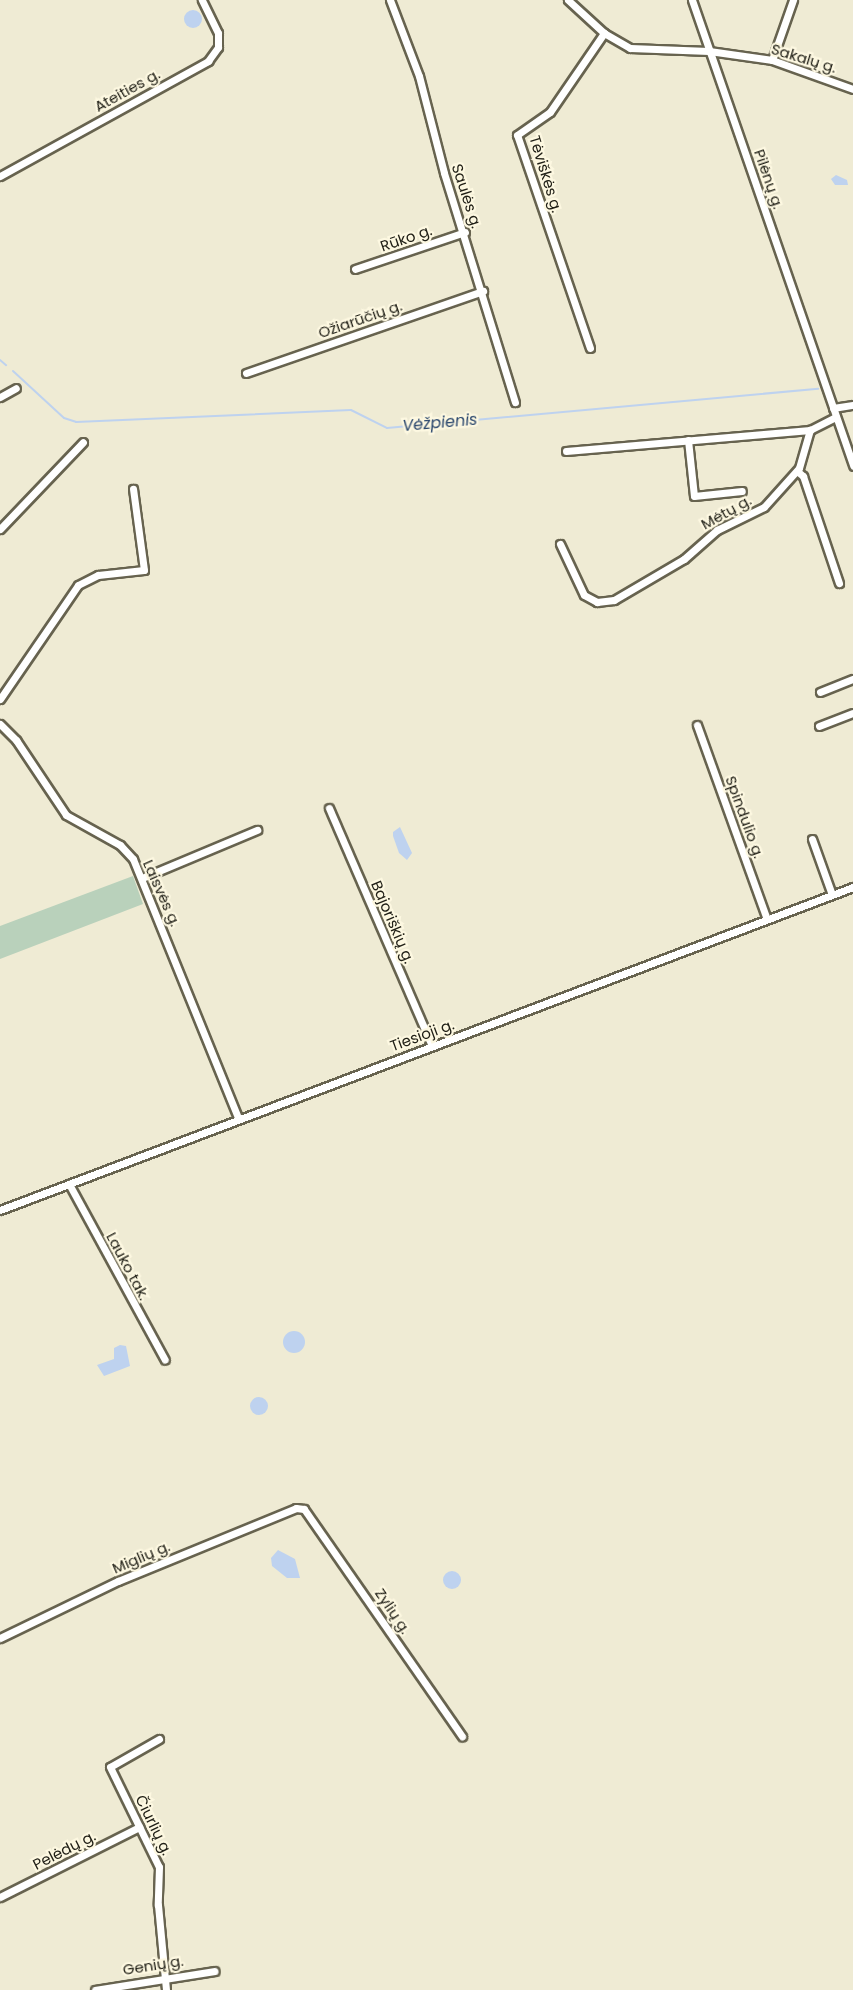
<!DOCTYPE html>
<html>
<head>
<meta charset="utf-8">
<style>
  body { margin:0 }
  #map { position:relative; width:853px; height:1990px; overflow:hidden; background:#efebd4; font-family:Poppins,sans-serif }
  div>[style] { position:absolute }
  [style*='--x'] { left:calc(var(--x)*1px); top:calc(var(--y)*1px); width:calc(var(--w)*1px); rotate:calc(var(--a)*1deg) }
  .green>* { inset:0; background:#b9d1bb }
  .water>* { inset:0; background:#bed2ef }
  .round { border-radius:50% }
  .stream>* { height:2px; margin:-1px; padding:0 1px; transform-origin:1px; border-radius:1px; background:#bed2ef }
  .roads { filter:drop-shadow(2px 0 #67634f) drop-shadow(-2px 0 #67634f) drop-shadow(0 2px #67634f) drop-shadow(0 -2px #67634f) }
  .street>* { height:7px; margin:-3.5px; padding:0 3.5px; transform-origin:3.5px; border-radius:3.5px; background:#fff }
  span { translate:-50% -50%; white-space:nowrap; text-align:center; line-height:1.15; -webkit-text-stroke:4.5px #fdf8e1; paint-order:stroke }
  .street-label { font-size:15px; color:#212017 }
  .water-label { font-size:16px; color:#28456c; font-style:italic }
</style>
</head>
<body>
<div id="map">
  <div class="green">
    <i style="clip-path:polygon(133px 876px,143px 904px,0 959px,0 926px)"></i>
  </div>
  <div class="water">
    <i class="round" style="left:184px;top:10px;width:18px;height:18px"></i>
    <i style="clip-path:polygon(836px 175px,847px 180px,848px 185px,835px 185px,831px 179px)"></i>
    <i style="clip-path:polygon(400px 827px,412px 853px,407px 860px,399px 853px,393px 836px,393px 832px)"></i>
    <i class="round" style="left:283px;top:1331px;width:22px;height:22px"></i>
    <i style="clip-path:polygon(120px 1345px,126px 1346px,130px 1366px,104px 1376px,97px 1365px,114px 1359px,114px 1348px)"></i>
    <i class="round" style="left:250px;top:1397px;width:18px;height:18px"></i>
    <i style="clip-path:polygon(278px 1550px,295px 1559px,300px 1578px,287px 1578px,272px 1566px,271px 1558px)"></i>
    <i class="round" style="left:443px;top:1571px;width:18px;height:18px"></i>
  </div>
  <div class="stream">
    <i style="--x:0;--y:360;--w:8;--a:40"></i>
    <i style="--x:13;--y:371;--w:69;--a:42.7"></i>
    <i style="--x:64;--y:418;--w:13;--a:18"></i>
    <i style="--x:76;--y:422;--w:275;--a:-2.5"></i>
    <i style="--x:351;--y:410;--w:40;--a:26.6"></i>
    <i style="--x:387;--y:428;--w:433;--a:-5.2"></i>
  </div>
  <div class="roads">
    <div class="street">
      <i style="--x:390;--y:0;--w:81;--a:69.1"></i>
      <i style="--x:419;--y:76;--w:100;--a:75.5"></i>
      <i style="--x:444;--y:173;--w:240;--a:72.8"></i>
      <i style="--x:568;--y:0;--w:49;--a:42.5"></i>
      <i style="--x:604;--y:33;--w:30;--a:30"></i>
      <i style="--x:630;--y:48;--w:79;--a:2.2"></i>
      <i style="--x:709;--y:51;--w:64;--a:8.1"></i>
      <i style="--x:772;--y:60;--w:86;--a:19.7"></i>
      <i style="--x:692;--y:0;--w:493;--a:70.9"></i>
      <i style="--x:772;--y:60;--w:64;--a:-70.7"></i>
      <i style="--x:0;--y:176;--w:238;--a:-28.9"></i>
      <i style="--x:208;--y:61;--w:17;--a:-54"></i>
      <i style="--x:218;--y:47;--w:14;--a:-90"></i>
      <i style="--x:218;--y:33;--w:37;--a:-116"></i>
      <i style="--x:355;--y:269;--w:116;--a:-18.6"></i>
      <i style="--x:590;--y:348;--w:225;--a:-108.9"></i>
      <i style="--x:517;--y:135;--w:40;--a:-34.9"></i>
      <i style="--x:550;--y:112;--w:96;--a:-55.6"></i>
      <i style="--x:246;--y:373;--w:251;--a:-19.1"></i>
      <i style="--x:0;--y:397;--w:18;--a:-29"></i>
      <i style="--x:833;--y:408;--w:20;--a:-9"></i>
      <i style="--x:688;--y:440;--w:56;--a:83.9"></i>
      <i style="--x:694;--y:496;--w:48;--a:-5.9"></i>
      <i style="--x:566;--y:451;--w:245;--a:-4.9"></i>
      <i style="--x:797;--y:471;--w:8;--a:40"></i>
      <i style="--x:803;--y:476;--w:113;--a:71.4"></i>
      <i style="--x:0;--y:529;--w:120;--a:-46.3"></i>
      <i style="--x:560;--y:544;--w:56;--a:64.8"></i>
      <i style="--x:584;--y:595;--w:15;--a:28"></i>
      <i style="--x:597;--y:602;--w:17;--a:-7"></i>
      <i style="--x:614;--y:600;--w:81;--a:-30.4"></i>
      <i style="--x:684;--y:559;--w:44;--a:-41.3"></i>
      <i style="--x:717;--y:530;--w:52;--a:-26.1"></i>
      <i style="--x:764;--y:507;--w:52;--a:-48.1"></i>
      <i style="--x:799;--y:468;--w:40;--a:-74"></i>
      <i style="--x:810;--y:430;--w:29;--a:-27"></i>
      <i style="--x:820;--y:692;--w:35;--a:-22"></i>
      <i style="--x:0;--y:699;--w:138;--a:-55.6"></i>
      <i style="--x:78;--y:585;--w:22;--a:-27"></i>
      <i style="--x:98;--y:575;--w:46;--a:-6.2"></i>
      <i style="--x:144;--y:570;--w:82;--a:-97.7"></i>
      <i style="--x:0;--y:724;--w:23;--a:45"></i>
      <i style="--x:16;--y:740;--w:90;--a:56.3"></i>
      <i style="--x:66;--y:815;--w:62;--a:29.1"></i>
      <i style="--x:120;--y:845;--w:19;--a:47"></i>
      <i style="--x:133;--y:859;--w:279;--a:67.9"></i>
      <i style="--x:697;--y:725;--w:206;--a:70.2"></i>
      <i style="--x:819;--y:726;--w:36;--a:-21"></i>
      <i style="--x:329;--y:808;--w:259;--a:66.6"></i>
      <i style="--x:812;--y:839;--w:59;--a:70.3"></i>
      <i style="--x:142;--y:878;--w:125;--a:-22.7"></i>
      <i style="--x:69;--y:1184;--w:200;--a:61.4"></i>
      <i style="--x:0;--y:1210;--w:912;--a:-20.74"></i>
      <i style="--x:0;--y:1638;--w:131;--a:-25.8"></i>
      <i style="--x:118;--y:1581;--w:192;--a:-22.3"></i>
      <i style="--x:296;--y:1508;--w:8;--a:7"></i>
      <i style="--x:304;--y:1509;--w:277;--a:55.2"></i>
      <i style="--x:159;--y:1739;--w:56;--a:150.3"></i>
      <i style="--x:110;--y:1767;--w:111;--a:63.9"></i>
      <i style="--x:159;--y:1867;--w:38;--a:92"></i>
      <i style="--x:158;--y:1905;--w:85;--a:84.6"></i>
      <i style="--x:0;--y:1897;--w:156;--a:-26.7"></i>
      <i style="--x:95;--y:1990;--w:121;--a:-9"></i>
    </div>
  </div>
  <div class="street-label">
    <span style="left:804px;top:58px;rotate:17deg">Sakalų g.</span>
    <span style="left:127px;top:90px;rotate:-29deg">Ateities g.</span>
    <span style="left:546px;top:174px;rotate:73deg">Tėviškės g.</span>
    <span style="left:769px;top:179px;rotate:71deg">Pilėnų g.</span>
    <span style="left:467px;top:196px;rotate:72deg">Saulės g.</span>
    <span style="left:406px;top:238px;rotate:-19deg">Rūko g.</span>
    <span style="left:360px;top:319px;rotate:-19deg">Ožiarūčių g.</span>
    <span style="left:726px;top:512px;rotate:-29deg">Mėtų g.</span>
    <span style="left:745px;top:817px;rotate:70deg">Spindulio g.</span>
    <span style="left:162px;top:893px;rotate:66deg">Laisvės g.</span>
    <span style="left:393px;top:922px;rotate:67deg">Bajoriškių g.</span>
    <span style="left:422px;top:1035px;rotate:-20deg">Tiesioji g.</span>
    <span style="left:128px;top:1266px;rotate:62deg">Lauko tak.</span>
    <span style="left:141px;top:1557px;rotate:-23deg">Miglių g.</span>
    <span style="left:393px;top:1611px;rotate:56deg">Zylių g.</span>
    <span style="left:154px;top:1825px;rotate:64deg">Čiurlių g.</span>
    <span style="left:64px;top:1850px;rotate:-27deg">Pelėdų g.</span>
    <span style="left:153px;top:1965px;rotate:-9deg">Genių g.</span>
  </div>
  <div class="water-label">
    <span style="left:440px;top:423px;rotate:-5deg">Vėžpienis</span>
  </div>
</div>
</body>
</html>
